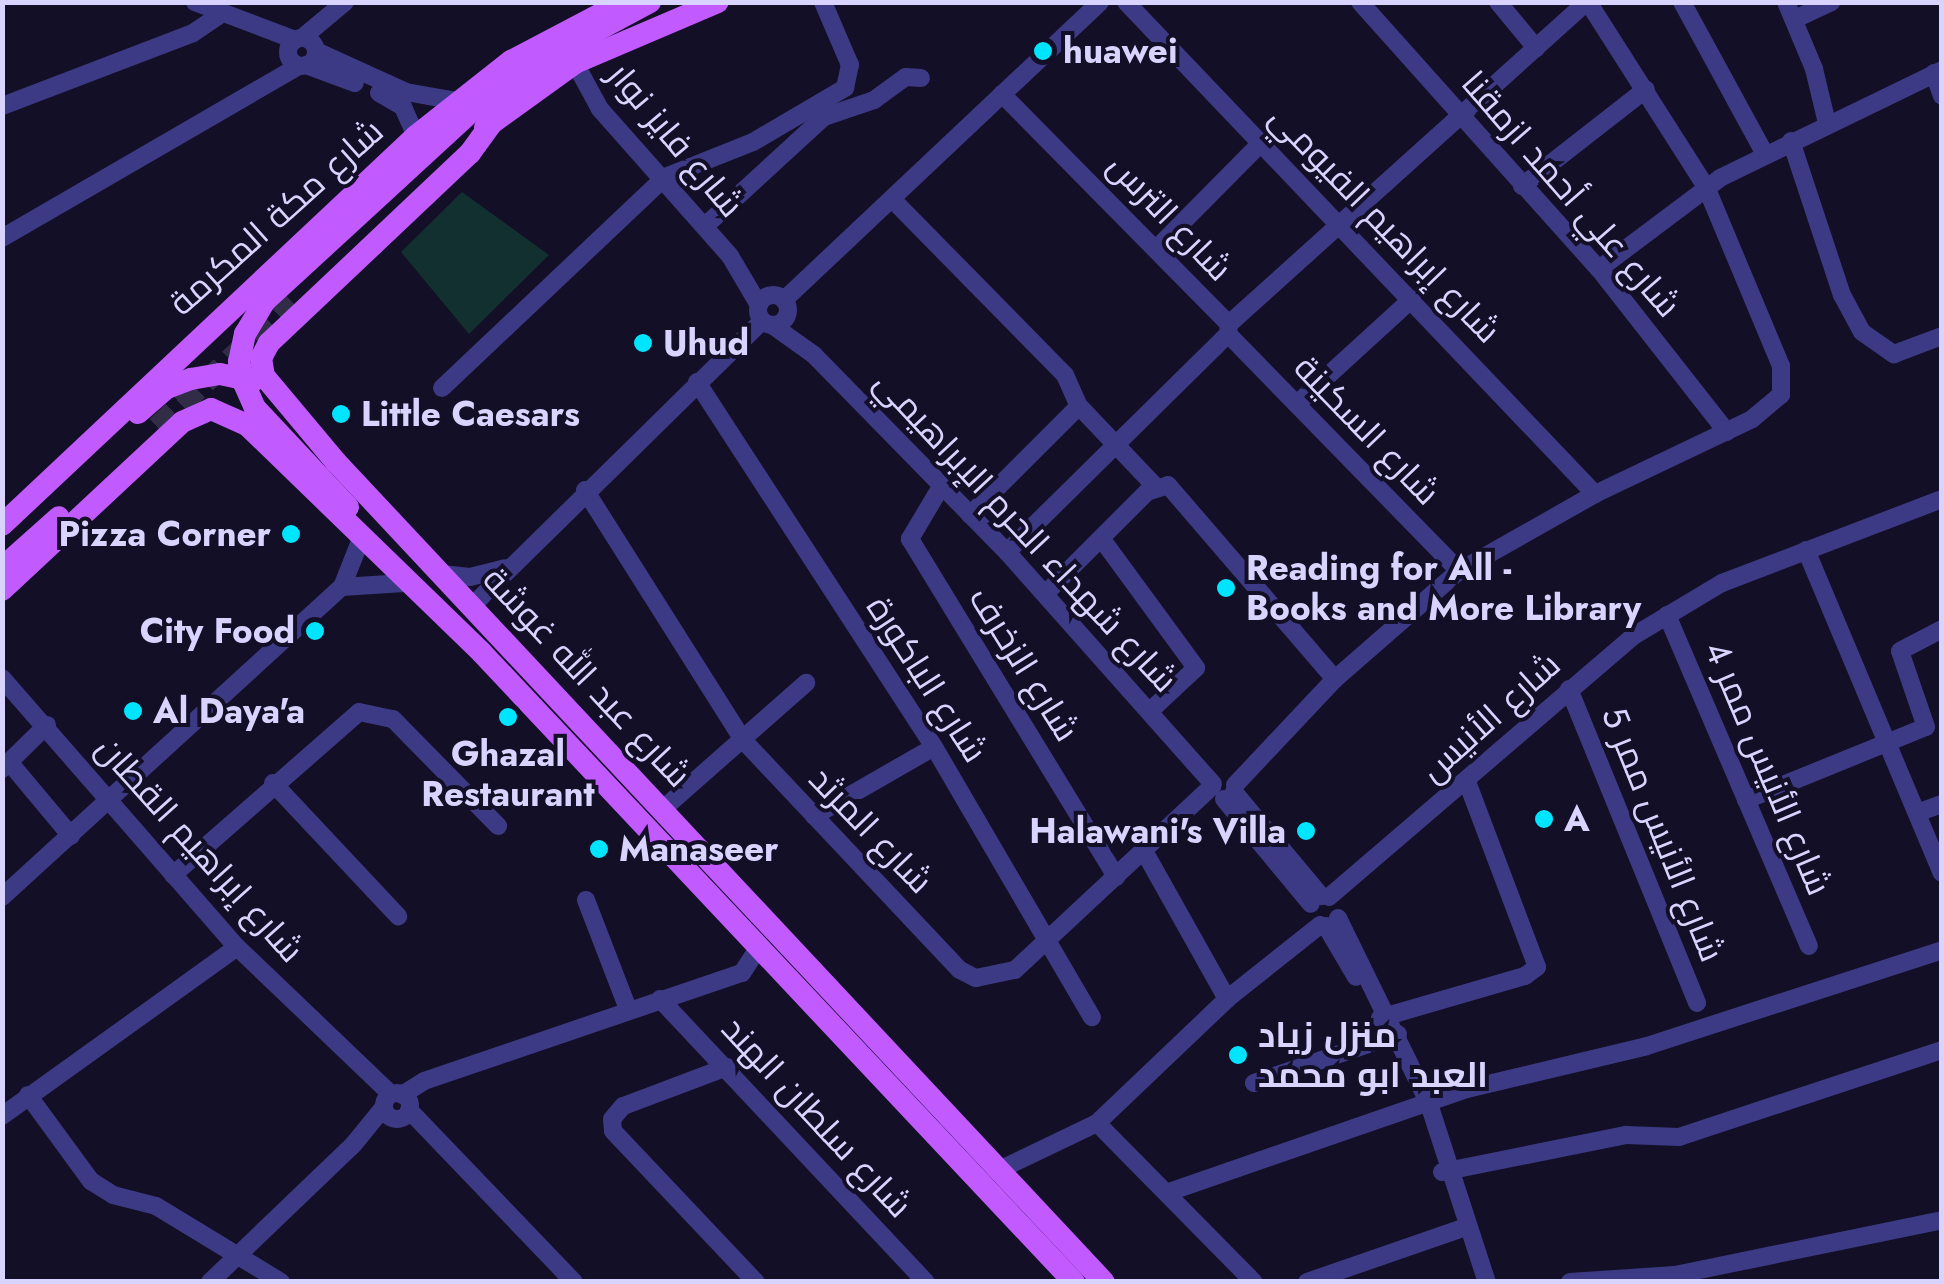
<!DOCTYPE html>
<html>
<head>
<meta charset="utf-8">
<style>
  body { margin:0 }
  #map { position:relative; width:1944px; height:1284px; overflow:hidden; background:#130f26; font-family:Jost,Cairo,sans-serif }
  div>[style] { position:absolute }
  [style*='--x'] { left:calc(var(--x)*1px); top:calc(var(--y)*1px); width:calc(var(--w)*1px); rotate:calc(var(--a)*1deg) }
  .green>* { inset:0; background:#12302f }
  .major-tunnel>* { height:22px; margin-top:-11px; transform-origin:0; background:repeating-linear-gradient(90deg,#312d47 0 22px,transparent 0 33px) }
  .minor>* { height:18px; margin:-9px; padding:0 9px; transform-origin:9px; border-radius:9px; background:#3d3a85 }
  .minor>.ring { margin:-9px; padding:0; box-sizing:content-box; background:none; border:18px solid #3d3a85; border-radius:50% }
  .major>* { height:22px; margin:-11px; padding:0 11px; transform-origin:11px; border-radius:11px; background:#c25bff }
  .dots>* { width:28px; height:28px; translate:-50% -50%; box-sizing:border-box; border:5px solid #130f26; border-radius:50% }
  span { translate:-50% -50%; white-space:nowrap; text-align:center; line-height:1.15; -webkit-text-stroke:8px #130f26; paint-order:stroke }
  .poi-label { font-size:35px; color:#d9d4ff; font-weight:700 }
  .left { translate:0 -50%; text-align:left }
  .right { translate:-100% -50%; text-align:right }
  .street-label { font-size:35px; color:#d9d4ff }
  .frame { position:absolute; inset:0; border:5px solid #d9d4ff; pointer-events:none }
</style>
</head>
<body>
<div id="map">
  <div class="green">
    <i style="clip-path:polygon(462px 192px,549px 255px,469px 334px,401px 252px)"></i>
  </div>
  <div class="major-tunnel">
    <i style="--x:157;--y:427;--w:184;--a:-42.8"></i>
  </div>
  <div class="minor">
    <i style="--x:195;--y:2;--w:107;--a:20.8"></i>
    <i style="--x:1126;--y:2;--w:680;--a:46.37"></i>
    <i style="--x:1360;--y:2;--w:358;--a:48.2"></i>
    <i style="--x:1599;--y:269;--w:207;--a:51.9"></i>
    <i style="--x:1498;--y:2;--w:60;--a:50.4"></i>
    <i style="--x:1682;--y:2;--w:173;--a:61.4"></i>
    <i style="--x:1786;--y:2;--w:73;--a:67.3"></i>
    <i style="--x:1814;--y:69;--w:56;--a:76.5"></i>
    <i style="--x:1795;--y:19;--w:40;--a:-25"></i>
    <i style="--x:302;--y:38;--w:56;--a:-39.9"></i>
    <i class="ring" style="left:288px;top:38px;width:10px;height:10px"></i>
    <i style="--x:316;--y:51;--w:99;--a:24.5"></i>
    <i style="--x:406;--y:92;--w:52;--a:10"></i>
    <i style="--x:575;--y:63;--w:52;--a:61.5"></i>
    <i style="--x:600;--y:109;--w:196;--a:48.5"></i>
    <i style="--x:730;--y:256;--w:57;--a:59.4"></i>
    <i style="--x:306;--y:65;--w:52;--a:20.2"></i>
    <i style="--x:1934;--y:73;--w:24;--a:71"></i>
    <i style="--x:379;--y:93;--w:28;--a:30"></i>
    <i style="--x:403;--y:107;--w:32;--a:66"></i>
    <i style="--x:1002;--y:94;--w:323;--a:45.4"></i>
    <i style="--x:2;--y:106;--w:204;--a:-20.9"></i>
    <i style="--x:193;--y:33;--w:32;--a:-34"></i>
    <i style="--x:1791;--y:141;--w:162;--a:71.7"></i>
    <i style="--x:1842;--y:295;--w:42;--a:61.6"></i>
    <i style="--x:1862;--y:332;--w:39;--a:35"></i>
    <i style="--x:1894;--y:354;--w:51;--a:-20.6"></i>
    <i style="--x:1522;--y:186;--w:157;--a:-38"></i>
    <i style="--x:893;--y:200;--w:245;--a:45.5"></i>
    <i style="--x:1065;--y:375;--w:34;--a:66"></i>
    <i style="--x:1079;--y:406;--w:110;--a:46.5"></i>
    <i style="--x:705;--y:226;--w:161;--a:-42.5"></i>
    <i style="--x:824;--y:117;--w:53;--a:-18.8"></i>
    <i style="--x:874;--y:100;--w:39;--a:-36"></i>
    <i style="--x:906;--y:77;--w:15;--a:4"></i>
    <i style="--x:2;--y:238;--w:343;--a:-30.1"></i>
    <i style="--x:1157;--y:248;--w:148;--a:-45.3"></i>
    <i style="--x:1599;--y:269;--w:151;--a:-36.9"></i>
    <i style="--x:1720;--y:178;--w:247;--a:-25.9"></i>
    <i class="ring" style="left:758px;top:295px;width:12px;height:12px"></i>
    <i style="--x:784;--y:300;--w:434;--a:-43.3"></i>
    <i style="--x:1229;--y:324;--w:481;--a:-42"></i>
    <i style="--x:772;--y:325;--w:52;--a:35.5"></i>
    <i style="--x:814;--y:355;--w:276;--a:45.6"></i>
    <i style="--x:1007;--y:552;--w:310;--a:48.4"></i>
    <i style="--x:1228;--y:334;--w:331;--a:45.7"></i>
    <i style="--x:697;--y:382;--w:435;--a:57"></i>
    <i style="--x:934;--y:747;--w:313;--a:59.7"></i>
    <i style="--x:442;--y:388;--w:307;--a:-43.4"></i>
    <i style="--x:665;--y:177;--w:95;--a:-21.7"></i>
    <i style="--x:753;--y:142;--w:107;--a:-30.4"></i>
    <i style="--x:845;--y:88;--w:24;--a:-78"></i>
    <i style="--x:850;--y:65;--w:69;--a:-113.2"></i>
    <i style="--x:1298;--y:403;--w:154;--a:-42.4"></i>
    <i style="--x:942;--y:485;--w:63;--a:120.7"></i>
    <i style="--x:910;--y:539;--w:396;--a:58.6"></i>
    <i style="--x:585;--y:490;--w:296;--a:57.7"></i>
    <i style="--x:743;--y:740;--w:316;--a:46.7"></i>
    <i style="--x:960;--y:970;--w:18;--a:27"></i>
    <i style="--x:976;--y:978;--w:40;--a:-12"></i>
    <i style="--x:1015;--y:970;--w:270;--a:-43"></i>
    <i style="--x:970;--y:515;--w:154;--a:-45"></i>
    <i style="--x:1101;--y:538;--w:161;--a:53.8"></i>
    <i style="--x:1196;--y:668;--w:63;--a:136.9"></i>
    <i style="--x:1806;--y:550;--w:350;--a:67.2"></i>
    <i style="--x:1007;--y:552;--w:310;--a:-44.6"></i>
    <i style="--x:1228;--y:334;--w:9;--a:-84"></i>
    <i style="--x:442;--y:574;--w:28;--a:6"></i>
    <i style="--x:470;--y:577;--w:36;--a:-14"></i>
    <i style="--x:342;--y:587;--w:62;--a:-3.7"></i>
    <i style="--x:1046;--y:593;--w:143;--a:-45"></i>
    <i style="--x:1147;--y:492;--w:22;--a:-18"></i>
    <i style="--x:1168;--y:485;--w:256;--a:49.3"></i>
    <i style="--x:471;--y:607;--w:408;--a:-44.5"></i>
    <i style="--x:1667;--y:615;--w:360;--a:66.8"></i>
    <i style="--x:2;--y:678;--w:357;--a:48.9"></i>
    <i style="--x:237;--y:947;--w:213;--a:43.7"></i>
    <i style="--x:1569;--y:689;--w:339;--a:67.8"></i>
    <i style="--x:10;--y:763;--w:95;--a:50.1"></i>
    <i style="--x:2;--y:769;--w:63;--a:-44.4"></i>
    <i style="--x:273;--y:783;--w:183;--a:46.8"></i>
    <i style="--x:1235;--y:785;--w:146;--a:-46.7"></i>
    <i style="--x:1335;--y:679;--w:164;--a:-41.1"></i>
    <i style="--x:1459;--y:571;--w:156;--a:-29.5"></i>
    <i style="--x:1595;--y:494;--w:174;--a:-25.5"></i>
    <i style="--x:1752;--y:419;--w:38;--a:-40"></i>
    <i style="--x:1781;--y:395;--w:29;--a:-90"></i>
    <i style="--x:1781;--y:366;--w:194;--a:-112.7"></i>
    <i style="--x:1706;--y:187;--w:219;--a:-122.5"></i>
    <i style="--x:1234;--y:792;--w:136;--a:50.1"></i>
    <i style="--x:1224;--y:799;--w:136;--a:50.4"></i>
    <i style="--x:1746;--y:800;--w:194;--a:-22.1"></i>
    <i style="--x:1926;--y:727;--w:80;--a:-108.9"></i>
    <i style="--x:1900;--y:651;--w:47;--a:-27.6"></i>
    <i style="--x:663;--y:809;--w:191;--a:-41.4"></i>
    <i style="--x:1917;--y:813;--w:27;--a:-20"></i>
    <i style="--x:814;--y:816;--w:138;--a:-29.9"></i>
    <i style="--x:1144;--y:851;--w:170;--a:60.7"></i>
    <i style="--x:173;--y:875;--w:247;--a:-41.2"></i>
    <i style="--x:359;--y:712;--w:35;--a:12"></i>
    <i style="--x:393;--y:719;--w:150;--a:45.5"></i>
    <i style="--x:2;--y:897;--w:460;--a:-42.4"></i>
    <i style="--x:342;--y:587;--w:52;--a:-68.4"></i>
    <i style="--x:1329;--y:897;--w:403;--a:-40.6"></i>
    <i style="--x:1635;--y:635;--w:101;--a:-30.9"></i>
    <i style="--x:1722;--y:583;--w:235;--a:-20.9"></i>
    <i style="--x:586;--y:900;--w:117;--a:68.9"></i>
    <i style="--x:1338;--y:918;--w:207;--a:63.9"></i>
    <i style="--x:1429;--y:1104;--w:187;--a:72"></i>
    <i style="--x:1326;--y:926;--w:59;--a:59.5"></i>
    <i style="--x:660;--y:999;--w:388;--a:46.8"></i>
    <i style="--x:1380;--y:1018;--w:151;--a:-16.2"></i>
    <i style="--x:1525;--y:976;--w:15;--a:-37"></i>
    <i style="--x:1537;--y:967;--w:198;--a:-110.7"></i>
    <i style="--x:727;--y:1067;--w:111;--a:159.4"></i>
    <i style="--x:623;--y:1106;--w:17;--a:130"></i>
    <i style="--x:612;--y:1119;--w:12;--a:85"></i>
    <i style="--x:613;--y:1131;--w:208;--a:46.6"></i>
    <i style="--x:1254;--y:1083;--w:152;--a:-18.8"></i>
    <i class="ring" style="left:384px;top:1093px;width:8px;height:8px"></i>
    <i style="--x:28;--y:1095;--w:107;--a:53.8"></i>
    <i style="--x:91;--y:1181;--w:26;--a:32"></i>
    <i style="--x:113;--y:1195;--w:44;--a:14.3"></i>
    <i style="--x:156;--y:1206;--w:146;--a:31.3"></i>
    <i style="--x:402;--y:1095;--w:26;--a:-32"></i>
    <i style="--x:424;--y:1081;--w:336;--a:-18.8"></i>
    <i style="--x:742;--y:973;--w:30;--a:-57"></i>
    <i style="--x:409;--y:1110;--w:238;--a:46.2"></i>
    <i style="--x:2;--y:1116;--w:289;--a:-35.7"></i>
    <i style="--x:1097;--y:1123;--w:223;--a:45.4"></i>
    <i style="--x:999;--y:1170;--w:109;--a:-25.6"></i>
    <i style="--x:1097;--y:1123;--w:180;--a:-43.6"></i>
    <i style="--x:1227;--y:999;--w:119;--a:-38.5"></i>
    <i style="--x:1442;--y:1172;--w:188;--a:-11.4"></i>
    <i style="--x:1626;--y:1135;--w:53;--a:2.2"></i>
    <i style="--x:1679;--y:1137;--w:277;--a:-18.3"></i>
    <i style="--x:1169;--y:1192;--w:315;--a:-19.1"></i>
    <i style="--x:1467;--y:1089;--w:185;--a:-13.4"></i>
    <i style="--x:1647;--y:1046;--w:310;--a:-18"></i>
    <i style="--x:210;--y:1282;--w:198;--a:-43.8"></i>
    <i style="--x:353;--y:1145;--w:49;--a:-50.8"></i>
    <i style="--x:1307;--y:1282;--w:162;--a:-19.1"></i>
    <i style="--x:1570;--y:1282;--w:105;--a:-3.8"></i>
    <i style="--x:1675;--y:1275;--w:273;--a:-11.6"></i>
  </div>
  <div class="major">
    <i style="--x:494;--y:120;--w:41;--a:126"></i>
    <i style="--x:470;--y:153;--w:277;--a:136.6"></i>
    <i style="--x:269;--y:343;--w:17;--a:118"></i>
    <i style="--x:261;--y:358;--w:18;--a:81"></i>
    <i style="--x:264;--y:376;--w:112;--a:50.1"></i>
    <i style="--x:336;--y:462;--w:1123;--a:46.88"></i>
    <i style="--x:485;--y:128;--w:111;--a:-35.8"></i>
    <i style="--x:575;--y:63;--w:155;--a:-23.1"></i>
    <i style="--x:138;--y:413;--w:38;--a:-41"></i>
    <i style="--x:167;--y:388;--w:26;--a:-21"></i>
    <i style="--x:191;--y:379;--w:29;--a:-10"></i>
    <i style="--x:220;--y:374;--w:34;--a:12"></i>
    <i style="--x:348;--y:507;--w:136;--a:-133.2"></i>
    <i style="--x:255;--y:408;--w:27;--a:-114"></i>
    <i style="--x:244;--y:383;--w:22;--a:-103"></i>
    <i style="--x:239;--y:362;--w:29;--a:-78"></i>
    <i style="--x:245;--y:334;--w:37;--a:-59"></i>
    <i style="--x:264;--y:302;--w:282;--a:-42.6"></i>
    <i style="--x:472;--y:111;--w:116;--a:-34.1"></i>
    <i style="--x:568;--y:46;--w:93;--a:-28.2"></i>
    <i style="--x:2;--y:525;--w:568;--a:-43.22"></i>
    <i style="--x:416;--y:136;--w:121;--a:-38.3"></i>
    <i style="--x:511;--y:61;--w:116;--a:-27.7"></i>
    <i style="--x:2;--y:568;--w:76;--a:-41.8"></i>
    <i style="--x:2;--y:590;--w:246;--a:-43"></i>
    <i style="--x:182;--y:422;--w:32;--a:-24"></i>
    <i style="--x:211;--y:409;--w:39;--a:24"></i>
    <i style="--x:247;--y:425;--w:327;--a:44.1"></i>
    <i style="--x:482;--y:653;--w:864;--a:46.74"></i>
  </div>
  <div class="dots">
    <i style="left:1043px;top:51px;background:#00e5ff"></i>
    <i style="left:643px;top:343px;background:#00e5ff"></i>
    <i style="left:341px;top:414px;background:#00e5ff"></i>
    <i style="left:291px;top:534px;background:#00e5ff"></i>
    <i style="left:1226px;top:588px;background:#00e5ff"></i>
    <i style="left:315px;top:631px;background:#00e5ff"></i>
    <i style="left:133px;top:711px;background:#00e5ff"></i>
    <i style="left:508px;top:717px;background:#00e5ff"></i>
    <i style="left:1544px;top:819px;background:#00e5ff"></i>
    <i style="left:1306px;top:831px;background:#00e5ff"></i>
    <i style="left:599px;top:849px;background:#00e5ff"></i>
    <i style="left:1238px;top:1055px;background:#00e5ff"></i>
  </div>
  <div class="poi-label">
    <span class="left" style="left:1063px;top:51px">huawei</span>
    <span class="left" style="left:663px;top:343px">Uhud</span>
    <span class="left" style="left:361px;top:414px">Little Caesars</span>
    <span class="right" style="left:271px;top:534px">Pizza Corner</span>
    <span class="left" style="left:1246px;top:588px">Reading for All -<br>Books and More Library</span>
    <span class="right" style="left:295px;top:631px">City Food</span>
    <span class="left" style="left:153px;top:711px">Al Daya'a</span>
    <span style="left:508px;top:774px">Ghazal<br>Restaurant</span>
    <span class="left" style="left:1564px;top:819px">A</span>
    <span class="right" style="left:1286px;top:831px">Halawani's Villa</span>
    <span class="left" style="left:619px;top:849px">Manaseer</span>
    <span class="left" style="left:1258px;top:1055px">منزل زياد<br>العبد ابو محمد</span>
  </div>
  <div class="street-label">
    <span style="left:676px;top:140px;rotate:50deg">شارع فايز نوار</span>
    <span style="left:1571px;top:194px;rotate:49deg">شارع علي أحمد ازمقنا</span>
    <span style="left:276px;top:217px;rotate:-42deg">شارع مكة المكرمة</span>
    <span style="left:1170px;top:217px;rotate:46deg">شارع الترس</span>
    <span style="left:1385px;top:224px;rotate:46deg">شارع إبراهيم الفيومي</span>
    <span style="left:1367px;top:430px;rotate:46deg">شارع السكينة</span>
    <span style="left:1026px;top:531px;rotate:47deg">شارع شهداء الحرم الإبراهيمي</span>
    <span style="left:1024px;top:664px;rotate:58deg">شارع الزخرف</span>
    <span style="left:587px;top:677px;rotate:47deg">شارع عبد الله غوشة</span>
    <span style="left:927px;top:679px;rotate:57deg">شارع الباكورة</span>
    <span style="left:1490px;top:717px;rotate:-42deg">شارع الأنيس</span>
    <span style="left:1768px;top:768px;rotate:67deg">شارع الأنيس ممر 4</span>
    <span style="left:871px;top:830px;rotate:46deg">شارع المرثد</span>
    <span style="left:1663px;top:834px;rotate:68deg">شارع الأنيس ممر 5</span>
    <span style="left:200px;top:849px;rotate:48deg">شارع إبراهيم القطان</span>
    <span style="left:817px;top:1117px;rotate:47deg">شارع سلطان الهند</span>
  </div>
  <div class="frame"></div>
</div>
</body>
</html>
